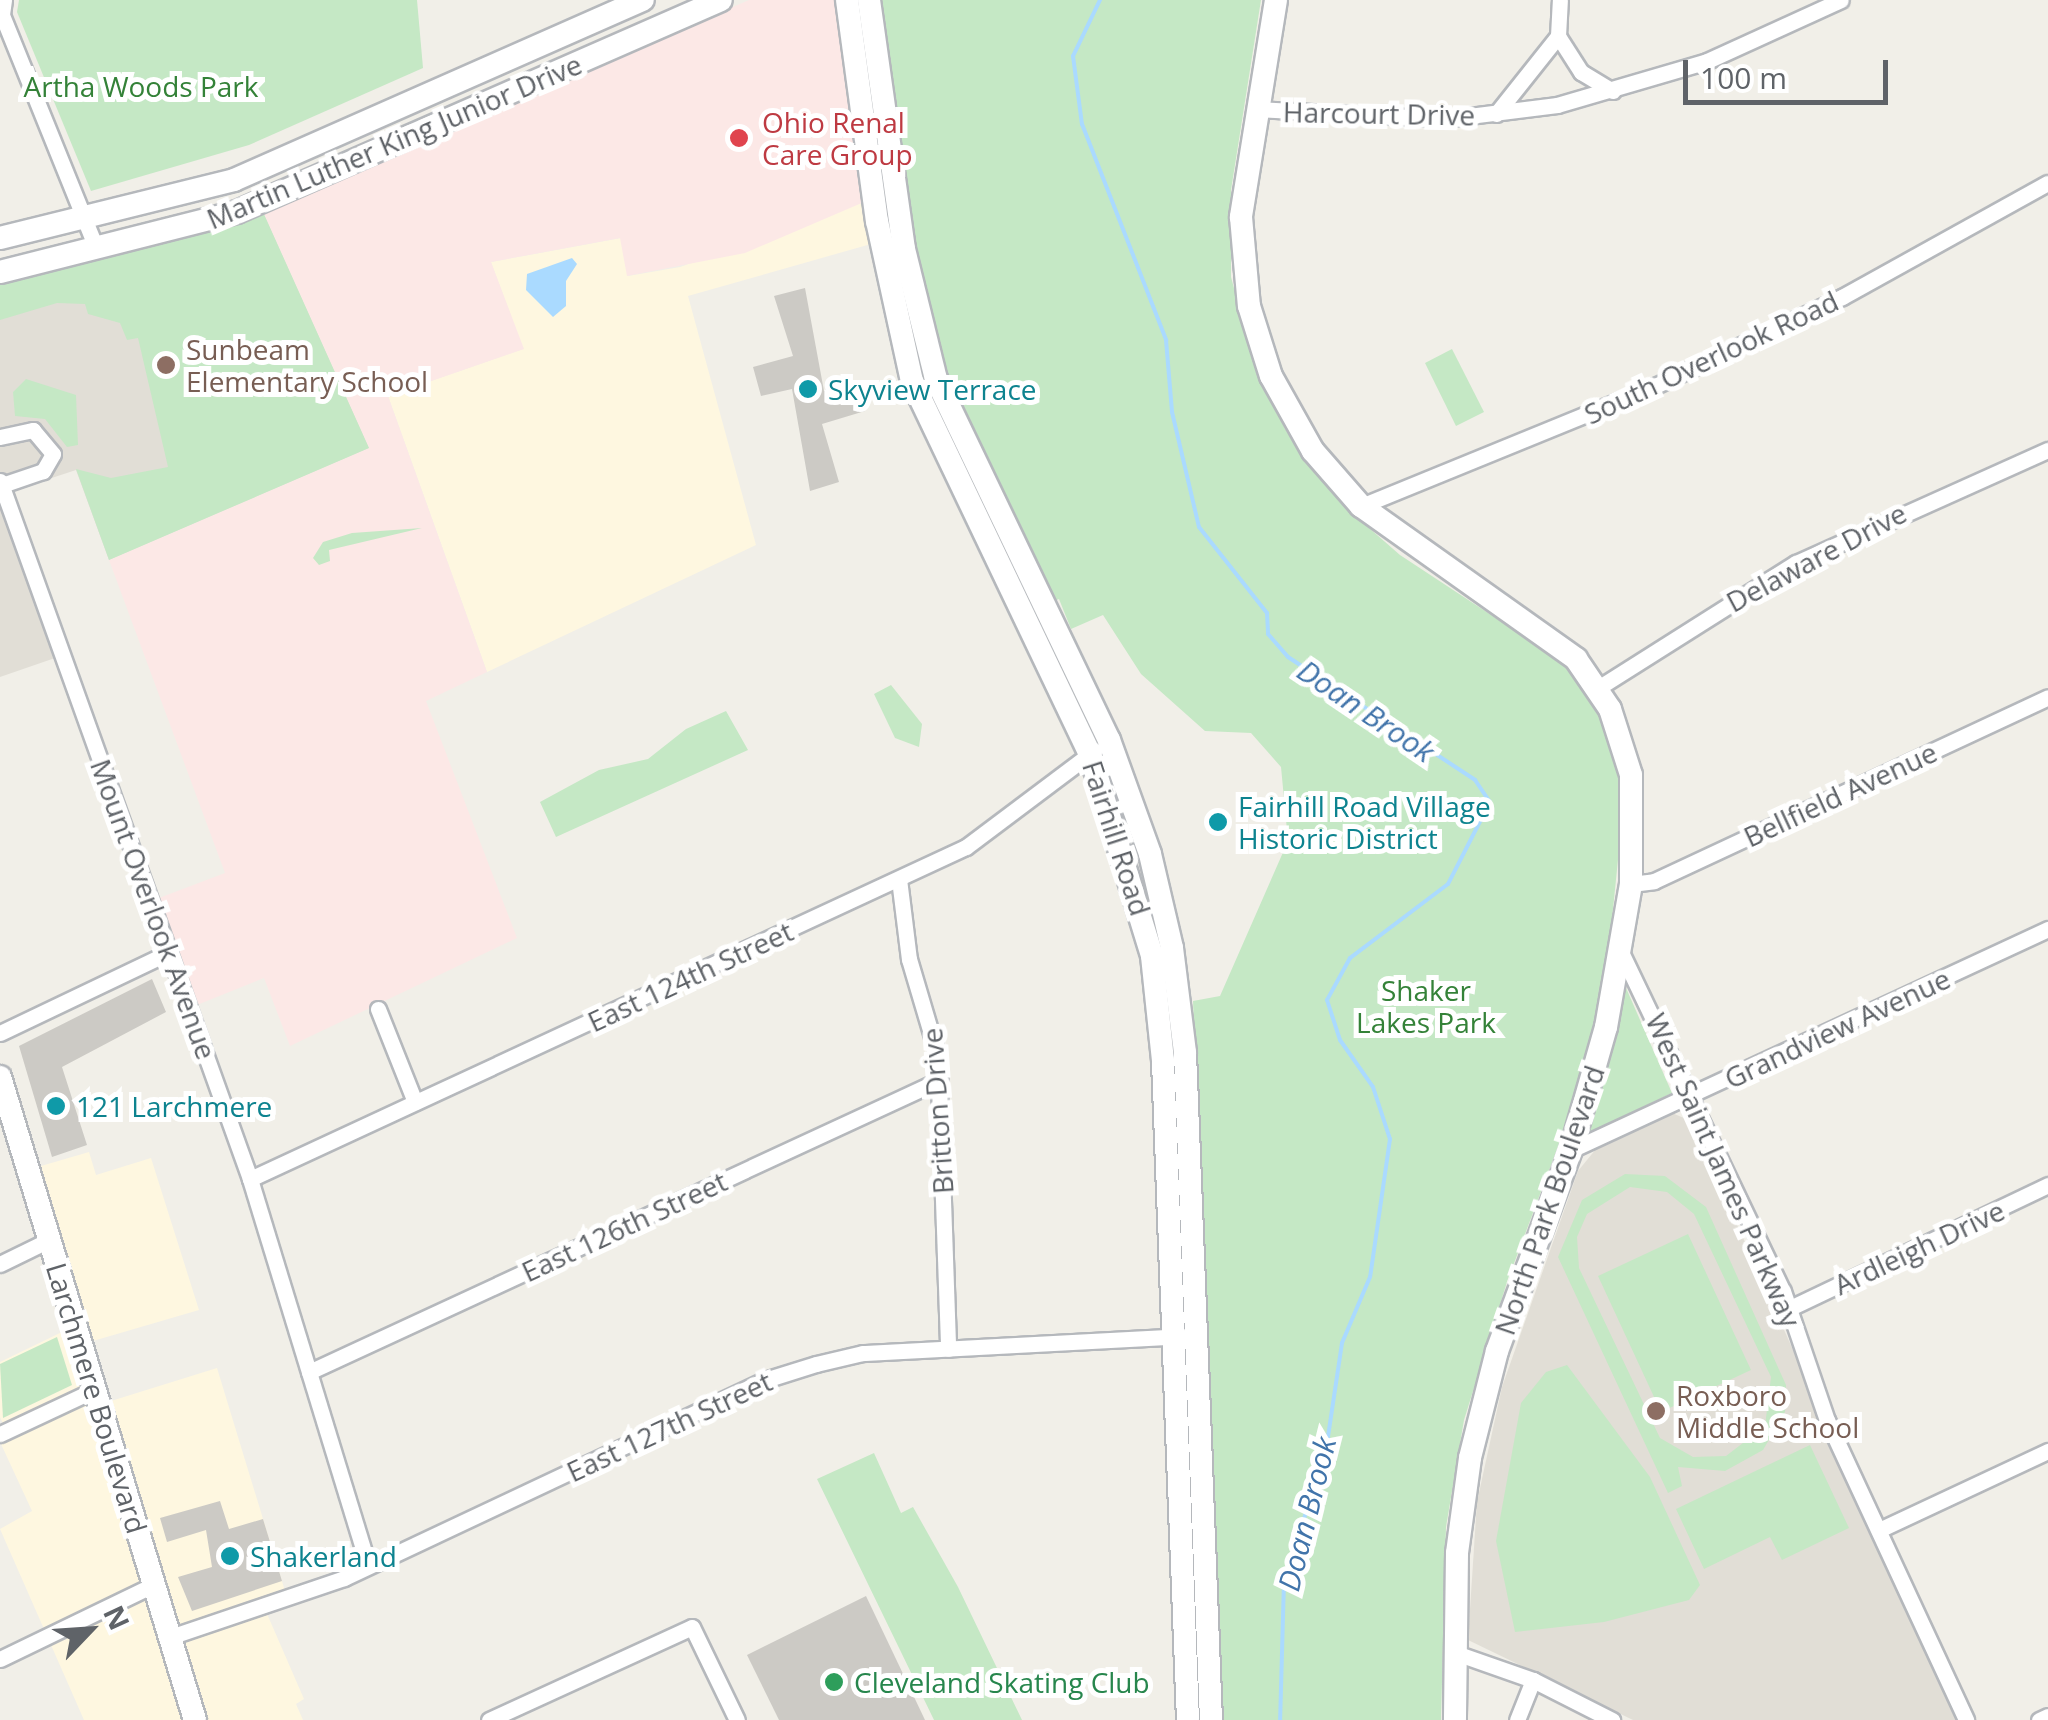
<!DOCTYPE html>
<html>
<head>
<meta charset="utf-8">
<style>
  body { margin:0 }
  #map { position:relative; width:2048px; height:1720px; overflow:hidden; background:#f1efe8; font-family:"Open Sans",sans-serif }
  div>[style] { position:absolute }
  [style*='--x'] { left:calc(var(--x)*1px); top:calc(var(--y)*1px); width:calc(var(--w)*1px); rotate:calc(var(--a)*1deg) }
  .commercial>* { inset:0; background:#fef7e0 }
  .education>* { inset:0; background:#e1ded6 }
  .medical>* { inset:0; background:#fce8e6 }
  .green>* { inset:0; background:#c5e8c5 }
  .water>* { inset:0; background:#aadaff }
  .stream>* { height:4px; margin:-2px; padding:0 2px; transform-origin:2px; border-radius:2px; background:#aadaff }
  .building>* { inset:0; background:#cccac5 }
  .roads { filter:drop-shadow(2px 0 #b5b8bc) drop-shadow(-2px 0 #b5b8bc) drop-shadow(0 2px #b5b8bc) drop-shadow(0 -2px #b5b8bc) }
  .street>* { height:15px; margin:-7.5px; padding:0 7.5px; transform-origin:7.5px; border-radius:7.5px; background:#fff }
  .secondary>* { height:22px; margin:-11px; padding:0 11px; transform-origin:11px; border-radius:11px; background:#fff }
  .dots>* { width:28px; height:28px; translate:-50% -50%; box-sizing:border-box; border:5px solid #fff; border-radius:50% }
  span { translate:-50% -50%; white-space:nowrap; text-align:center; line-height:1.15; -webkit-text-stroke:10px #fff; paint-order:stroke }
  .park-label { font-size:28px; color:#348238 }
  .street-label { font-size:28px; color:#5f6368 }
  .health-label { font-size:28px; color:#be3a42 }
  .left { translate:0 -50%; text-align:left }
  .education-label { font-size:28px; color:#785e54 }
  .culture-label { font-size:28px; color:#0d838f }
  .leisure-label { font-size:28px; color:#27864d }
  .water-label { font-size:30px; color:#4174aa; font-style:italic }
  .north { position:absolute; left:40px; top:1580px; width:100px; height:100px; -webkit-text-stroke:8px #fff; paint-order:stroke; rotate:65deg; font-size:28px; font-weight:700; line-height:40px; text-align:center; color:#5f6368 }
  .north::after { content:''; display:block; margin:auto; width:35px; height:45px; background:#5f6368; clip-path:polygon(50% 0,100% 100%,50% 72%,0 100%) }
  .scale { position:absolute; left:1683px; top:60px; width:205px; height:45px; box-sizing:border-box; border:5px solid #5f6368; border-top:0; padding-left:12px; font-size:30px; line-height:35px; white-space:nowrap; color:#5f6368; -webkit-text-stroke:8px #fff; paint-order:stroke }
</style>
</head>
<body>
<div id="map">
  <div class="commercial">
    <i style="clip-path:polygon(864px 202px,871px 244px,688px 296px,756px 545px,487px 672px,388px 396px,523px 349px,491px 262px,621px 238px,628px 276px,680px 267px)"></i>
    <i style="clip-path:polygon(89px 1152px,96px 1175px,151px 1158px,199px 1310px,93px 1341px,41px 1166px)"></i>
    <i style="clip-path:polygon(62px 1332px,79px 1379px,182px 1720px,84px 1720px,0 1529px,32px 1511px,1px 1444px,10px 1439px,0 1417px,0 1362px)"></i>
    <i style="clip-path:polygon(217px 1368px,285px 1591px,261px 1600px,304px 1699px,296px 1704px,303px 1720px,208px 1720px,111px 1401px)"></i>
  </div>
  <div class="education">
    <i style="clip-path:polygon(263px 212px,369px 448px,109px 560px,76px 470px,0 495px,0 282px)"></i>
    <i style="clip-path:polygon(0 504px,55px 658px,0 677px)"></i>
    <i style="clip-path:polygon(1672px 1113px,1691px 1121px,1958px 1720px,1633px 1720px,1468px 1640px,1477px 1502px,1502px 1387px,1578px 1171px,1596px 1149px)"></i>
  </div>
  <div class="medical">
    <i style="clip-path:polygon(749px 0,838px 0,864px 202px,745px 253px,627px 276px,620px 238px,491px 262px,524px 349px,388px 396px,487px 672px,426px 701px,517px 938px,290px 1046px,264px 978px,197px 1005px,159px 898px,225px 873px,109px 560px,369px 448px,263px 212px)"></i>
  </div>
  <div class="green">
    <i style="clip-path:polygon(19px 0,417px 0,423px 68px,249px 145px,91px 191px,17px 12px)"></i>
    <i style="clip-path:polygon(880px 0,1261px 0,1231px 190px,1231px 277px,1250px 347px,1285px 429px,1345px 507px,1400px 555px,1561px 661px,1606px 724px,1624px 800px,1609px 949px,1672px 1093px,1557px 1149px,1507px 1282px,1464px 1420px,1446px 1527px,1441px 1720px,1221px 1720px,1193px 1001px,1220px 996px,1288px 841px,1281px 767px,1251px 733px,1205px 731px,1141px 674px,1103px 615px,1071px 629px,1059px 599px,1052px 602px,947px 380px,912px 237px)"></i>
    <i style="clip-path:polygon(263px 212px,369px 448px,109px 560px,76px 469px,111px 478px,168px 467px,138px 338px,127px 340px,120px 323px,88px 314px,85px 304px,57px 303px,0 320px,0 282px)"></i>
    <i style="clip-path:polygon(1452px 349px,1484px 412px,1456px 426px,1425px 363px)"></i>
    <i style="clip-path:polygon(26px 379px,76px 395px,78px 445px,67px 447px,45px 419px,15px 416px,13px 392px)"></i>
    <i style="clip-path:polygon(422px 528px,329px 550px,330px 561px,319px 565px,313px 558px,323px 542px,352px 533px)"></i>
    <i style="clip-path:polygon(891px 685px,922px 724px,919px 747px,895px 738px,874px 694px)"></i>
    <i style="clip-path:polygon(726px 711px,748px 750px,556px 837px,540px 802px,599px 770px,648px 759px,686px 729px)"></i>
    <i style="clip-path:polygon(evenodd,1625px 1174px,1665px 1176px,1706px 1207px,1786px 1385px,1785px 1412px,1763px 1450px,1725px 1471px,1678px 1467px,1682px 1486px,1668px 1493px,1558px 1257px,1582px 1200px,1625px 1174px,1630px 1187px,1667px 1192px,1694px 1214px,1771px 1377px,1765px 1426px,1726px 1456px,1693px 1457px,1660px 1438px,1579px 1268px,1577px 1237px,1587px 1214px,1630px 1187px)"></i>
    <i style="clip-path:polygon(1688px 1234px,1751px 1370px,1661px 1412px,1598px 1276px)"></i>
    <i style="clip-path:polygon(57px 1337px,72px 1385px,3px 1418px,0 1364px)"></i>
    <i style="clip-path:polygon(1567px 1365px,1650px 1477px,1700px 1585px,1689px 1600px,1604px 1622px,1515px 1632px,1496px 1541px,1521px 1403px,1546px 1372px)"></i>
    <i style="clip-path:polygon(1810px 1445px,1849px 1528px,1782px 1560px,1770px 1537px,1704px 1569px,1676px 1509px)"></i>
    <i style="clip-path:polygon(874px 1453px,901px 1513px,913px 1507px,958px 1587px,1022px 1720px,934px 1720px,817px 1479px)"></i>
  </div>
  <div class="water">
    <i style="clip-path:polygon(572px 258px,577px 264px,566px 281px,566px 306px,553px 317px,526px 290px,527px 274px)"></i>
  </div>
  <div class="stream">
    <i style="--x:1100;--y:0;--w:62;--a:115.7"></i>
    <i style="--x:1073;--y:56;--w:69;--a:82.5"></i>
    <i style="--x:1082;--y:124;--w:232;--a:68.7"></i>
    <i style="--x:1166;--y:340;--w:72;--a:85.2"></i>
    <i style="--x:1172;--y:412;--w:118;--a:76.8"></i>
    <i style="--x:1199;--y:527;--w:110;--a:51.7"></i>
    <i style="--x:1267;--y:613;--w:21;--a:87"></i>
    <i style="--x:1268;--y:634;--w:30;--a:49"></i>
    <i style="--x:1288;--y:657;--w:224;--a:33.3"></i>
    <i style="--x:1475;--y:780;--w:27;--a:56"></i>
    <i style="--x:1490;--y:802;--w:92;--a:117.1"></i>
    <i style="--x:1448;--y:884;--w:123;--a:142.9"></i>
    <i style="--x:1350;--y:958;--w:48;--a:118.7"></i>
    <i style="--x:1327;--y:1000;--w:42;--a:72"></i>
    <i style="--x:1340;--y:1040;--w:57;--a:54.9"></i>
    <i style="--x:1373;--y:1087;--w:55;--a:71.9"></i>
    <i style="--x:1390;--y:1139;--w:139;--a:98.2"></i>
    <i style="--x:1370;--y:1277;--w:72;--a:113"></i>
    <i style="--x:1342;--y:1343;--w:108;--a:98.5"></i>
    <i style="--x:1326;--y:1450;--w:138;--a:107.8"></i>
    <i style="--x:1284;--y:1581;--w:139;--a:91.6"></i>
  </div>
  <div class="building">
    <i style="clip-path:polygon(805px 288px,824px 391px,857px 383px,865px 411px,822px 424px,839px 482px,810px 491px,792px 389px,761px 396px,753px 367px,793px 356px,774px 296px)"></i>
    <i style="clip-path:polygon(152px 979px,166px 1012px,62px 1067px,87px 1145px,52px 1157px,19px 1046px)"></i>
    <i style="clip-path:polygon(220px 1501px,229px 1529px,263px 1519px,282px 1581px,192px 1611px,178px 1577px,212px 1567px,206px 1530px,167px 1542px,160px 1518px)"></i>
    <i style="clip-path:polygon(866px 1596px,925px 1720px,779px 1720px,747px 1655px)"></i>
  </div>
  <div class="roads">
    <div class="street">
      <i style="--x:4;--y:0;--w:15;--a:98"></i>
      <i style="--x:2;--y:15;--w:253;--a:68"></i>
      <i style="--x:1558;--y:36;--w:43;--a:57.4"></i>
      <i style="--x:1581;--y:72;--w:37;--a:31"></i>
      <i style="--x:1256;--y:109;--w:189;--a:3"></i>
      <i style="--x:1445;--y:119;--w:113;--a:-7.1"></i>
      <i style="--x:1557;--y:105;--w:156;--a:-16.3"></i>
      <i style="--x:1707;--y:61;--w:147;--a:-24.5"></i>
      <i style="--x:1496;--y:114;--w:100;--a:-51.5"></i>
      <i style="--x:1558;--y:36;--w:36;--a:-87"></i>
      <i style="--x:0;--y:437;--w:34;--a:-12"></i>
      <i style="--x:33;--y:430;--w:31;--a:50"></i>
      <i style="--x:53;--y:454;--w:20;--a:120"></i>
      <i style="--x:43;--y:471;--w:43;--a:161.1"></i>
      <i style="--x:0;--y:481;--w:741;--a:70.29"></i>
      <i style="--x:250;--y:1179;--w:404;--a:73"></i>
      <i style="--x:1361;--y:506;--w:318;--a:-22.2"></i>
      <i style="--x:1655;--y:386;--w:207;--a:-25.5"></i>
      <i style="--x:1842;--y:297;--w:235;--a:-29"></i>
      <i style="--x:1598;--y:688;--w:234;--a:-32.3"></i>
      <i style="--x:1796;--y:563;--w:276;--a:-24.2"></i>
      <i style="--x:899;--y:879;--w:81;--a:82.9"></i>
      <i style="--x:909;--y:959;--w:102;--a:73.5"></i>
      <i style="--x:938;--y:1057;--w:292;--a:88"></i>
      <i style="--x:1631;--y:884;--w:23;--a:-7"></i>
      <i style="--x:1654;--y:881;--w:435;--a:-25"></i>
      <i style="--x:1621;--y:952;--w:376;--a:64.5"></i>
      <i style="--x:1783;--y:1291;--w:136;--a:71.2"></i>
      <i style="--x:1827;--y:1420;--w:331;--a:65.1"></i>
      <i style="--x:378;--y:1009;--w:100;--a:68.3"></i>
      <i style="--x:0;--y:1033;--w:188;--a:-25.5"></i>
      <i style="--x:1571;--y:1150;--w:526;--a:-24.86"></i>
      <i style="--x:250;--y:1179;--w:789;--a:-24.88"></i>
      <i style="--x:966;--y:847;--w:161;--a:-36.9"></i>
      <i style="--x:0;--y:1264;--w:55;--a:-26.1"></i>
      <i style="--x:1790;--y:1308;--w:286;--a:-25.5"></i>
      <i style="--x:309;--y:1372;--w:695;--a:-24.83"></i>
      <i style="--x:0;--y:1434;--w:104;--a:-25.1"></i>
      <i style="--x:1879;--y:1530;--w:187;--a:-25.1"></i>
      <i style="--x:170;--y:1637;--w:184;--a:-18.7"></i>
      <i style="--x:344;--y:1578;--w:465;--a:-25.2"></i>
      <i style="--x:765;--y:1380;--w:53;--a:-17.4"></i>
      <i style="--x:816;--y:1364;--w:48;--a:-13.2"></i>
      <i style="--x:863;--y:1353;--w:320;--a:-3"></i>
      <i style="--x:1453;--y:1652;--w:85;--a:19.3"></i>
      <i style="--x:1533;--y:1680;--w:43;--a:111.8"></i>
      <i style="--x:0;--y:1659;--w:170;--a:-25.8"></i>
      <i style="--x:1533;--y:1680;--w:89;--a:26.9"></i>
      <i style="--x:489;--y:1720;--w:223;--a:-24.6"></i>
      <i style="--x:692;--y:1627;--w:103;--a:64.2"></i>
      <i style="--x:2039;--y:1720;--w:10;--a:-24"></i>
    </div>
    <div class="secondary">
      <i style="--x:847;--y:0;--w:223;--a:82.3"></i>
      <i style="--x:877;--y:221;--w:164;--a:77.7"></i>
      <i style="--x:912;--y:381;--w:413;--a:64.5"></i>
      <i style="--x:1090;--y:754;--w:211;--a:72.9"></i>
      <i style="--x:1152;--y:956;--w:106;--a:84"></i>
      <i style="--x:1163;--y:1061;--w:659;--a:87.83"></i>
      <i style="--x:869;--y:0;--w:251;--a:82"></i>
      <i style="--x:904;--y:249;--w:134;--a:76.2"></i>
      <i style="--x:936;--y:379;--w:400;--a:64.4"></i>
      <i style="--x:1109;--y:740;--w:121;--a:70.2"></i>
      <i style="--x:1150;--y:854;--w:97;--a:76.8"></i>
      <i style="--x:1172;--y:948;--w:106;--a:82.9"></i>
      <i style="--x:1185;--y:1053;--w:668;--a:87.77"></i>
      <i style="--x:1276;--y:0;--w:220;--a:99.2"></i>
      <i style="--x:1241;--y:217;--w:89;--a:84.9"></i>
      <i style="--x:1249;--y:306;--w:73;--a:72.6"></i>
      <i style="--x:1271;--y:376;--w:86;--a:60.8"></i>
      <i style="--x:1313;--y:451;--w:73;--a:48.9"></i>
      <i style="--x:1361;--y:506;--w:264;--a:35.4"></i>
      <i style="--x:1576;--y:659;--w:60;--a:55.8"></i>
      <i style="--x:1610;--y:709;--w:69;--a:72.3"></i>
      <i style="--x:1631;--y:775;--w:109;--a:90"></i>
      <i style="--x:1631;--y:884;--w:145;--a:99.9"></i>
      <i style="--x:1606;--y:1027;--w:128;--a:105.9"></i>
      <i style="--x:1571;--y:1150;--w:214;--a:110.2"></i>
      <i style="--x:1497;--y:1351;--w:110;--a:104.2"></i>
      <i style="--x:1470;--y:1458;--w:96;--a:97.8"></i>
      <i style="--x:1457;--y:1553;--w:167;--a:90.7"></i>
      <i style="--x:0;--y:238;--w:241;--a:-13.9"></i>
      <i style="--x:234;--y:180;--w:447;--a:-23.8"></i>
      <i style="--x:0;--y:272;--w:244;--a:-14.2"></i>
      <i style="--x:237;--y:212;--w:528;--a:-23.65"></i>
      <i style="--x:0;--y:1077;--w:672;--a:73.13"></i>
    </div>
  </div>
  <div class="dots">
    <i style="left:739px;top:138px;background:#e0444e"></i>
    <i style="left:166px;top:365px;background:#8d6e63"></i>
    <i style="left:808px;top:389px;background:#0f9aa8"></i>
    <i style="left:1218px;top:822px;background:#0f9aa8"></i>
    <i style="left:56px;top:1106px;background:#0f9aa8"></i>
    <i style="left:1656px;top:1411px;background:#8d6e63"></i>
    <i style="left:230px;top:1556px;background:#0f9aa8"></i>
    <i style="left:834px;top:1682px;background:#2e9e5b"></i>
  </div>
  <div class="park-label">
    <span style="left:141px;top:86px">Artha Woods Park</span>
    <span style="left:1426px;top:1006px">Shaker<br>Lakes Park</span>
  </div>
  <div class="street-label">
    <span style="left:1379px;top:113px;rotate:1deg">Harcourt Drive</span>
    <span style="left:394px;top:141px;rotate:-23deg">Martin Luther King Junior Drive</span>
    <span style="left:1711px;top:357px;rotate:-25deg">South Overlook Road</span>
    <span style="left:1816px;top:557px;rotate:-28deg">Delaware Drive</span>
    <span style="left:1840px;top:794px;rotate:-25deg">Bellfield Avenue</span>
    <span style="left:1117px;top:838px;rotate:72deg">Fairhill Road</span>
    <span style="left:154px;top:909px;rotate:70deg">Mount Overlook Avenue</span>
    <span style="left:690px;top:976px;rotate:-25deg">East 124th Street</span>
    <span style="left:1837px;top:1028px;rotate:-25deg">Grandview Avenue</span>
    <span style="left:937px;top:1111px;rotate:-94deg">Britton Drive</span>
    <span style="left:1724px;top:1170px;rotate:66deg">West Saint James Parkway</span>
    <span style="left:1549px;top:1200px;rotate:-71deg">North Park Boulevard</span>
    <span style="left:624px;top:1226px;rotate:-25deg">East 126th Street</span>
    <span style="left:1919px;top:1247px;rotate:-25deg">Ardleigh Drive</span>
    <span style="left:97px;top:1398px;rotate:73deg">Larchmere Boulevard</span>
    <span style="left:669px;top:1426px;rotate:-25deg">East 127th Street</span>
  </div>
  <div class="health-label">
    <span class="left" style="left:762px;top:138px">Ohio Renal<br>Care Group</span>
  </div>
  <div class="education-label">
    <span class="left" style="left:186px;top:365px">Sunbeam<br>Elementary School</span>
    <span class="left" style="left:1676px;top:1411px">Roxboro<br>Middle School</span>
  </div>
  <div class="culture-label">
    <span class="left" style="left:828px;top:389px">Skyview Terrace</span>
    <span class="left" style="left:1238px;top:822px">Fairhill Road Village<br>Historic District</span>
    <span class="left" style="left:76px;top:1106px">121 Larchmere</span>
    <span class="left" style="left:250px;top:1556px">Shakerland</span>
  </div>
  <div class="leisure-label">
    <span class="left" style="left:854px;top:1682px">Cleveland Skating Club</span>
  </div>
  <div class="water-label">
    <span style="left:1366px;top:711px;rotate:34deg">Doan Brook</span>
    <span style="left:1307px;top:1514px;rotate:-76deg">Doan Brook</span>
  </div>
  <div class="north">N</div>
  <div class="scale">100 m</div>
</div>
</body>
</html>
